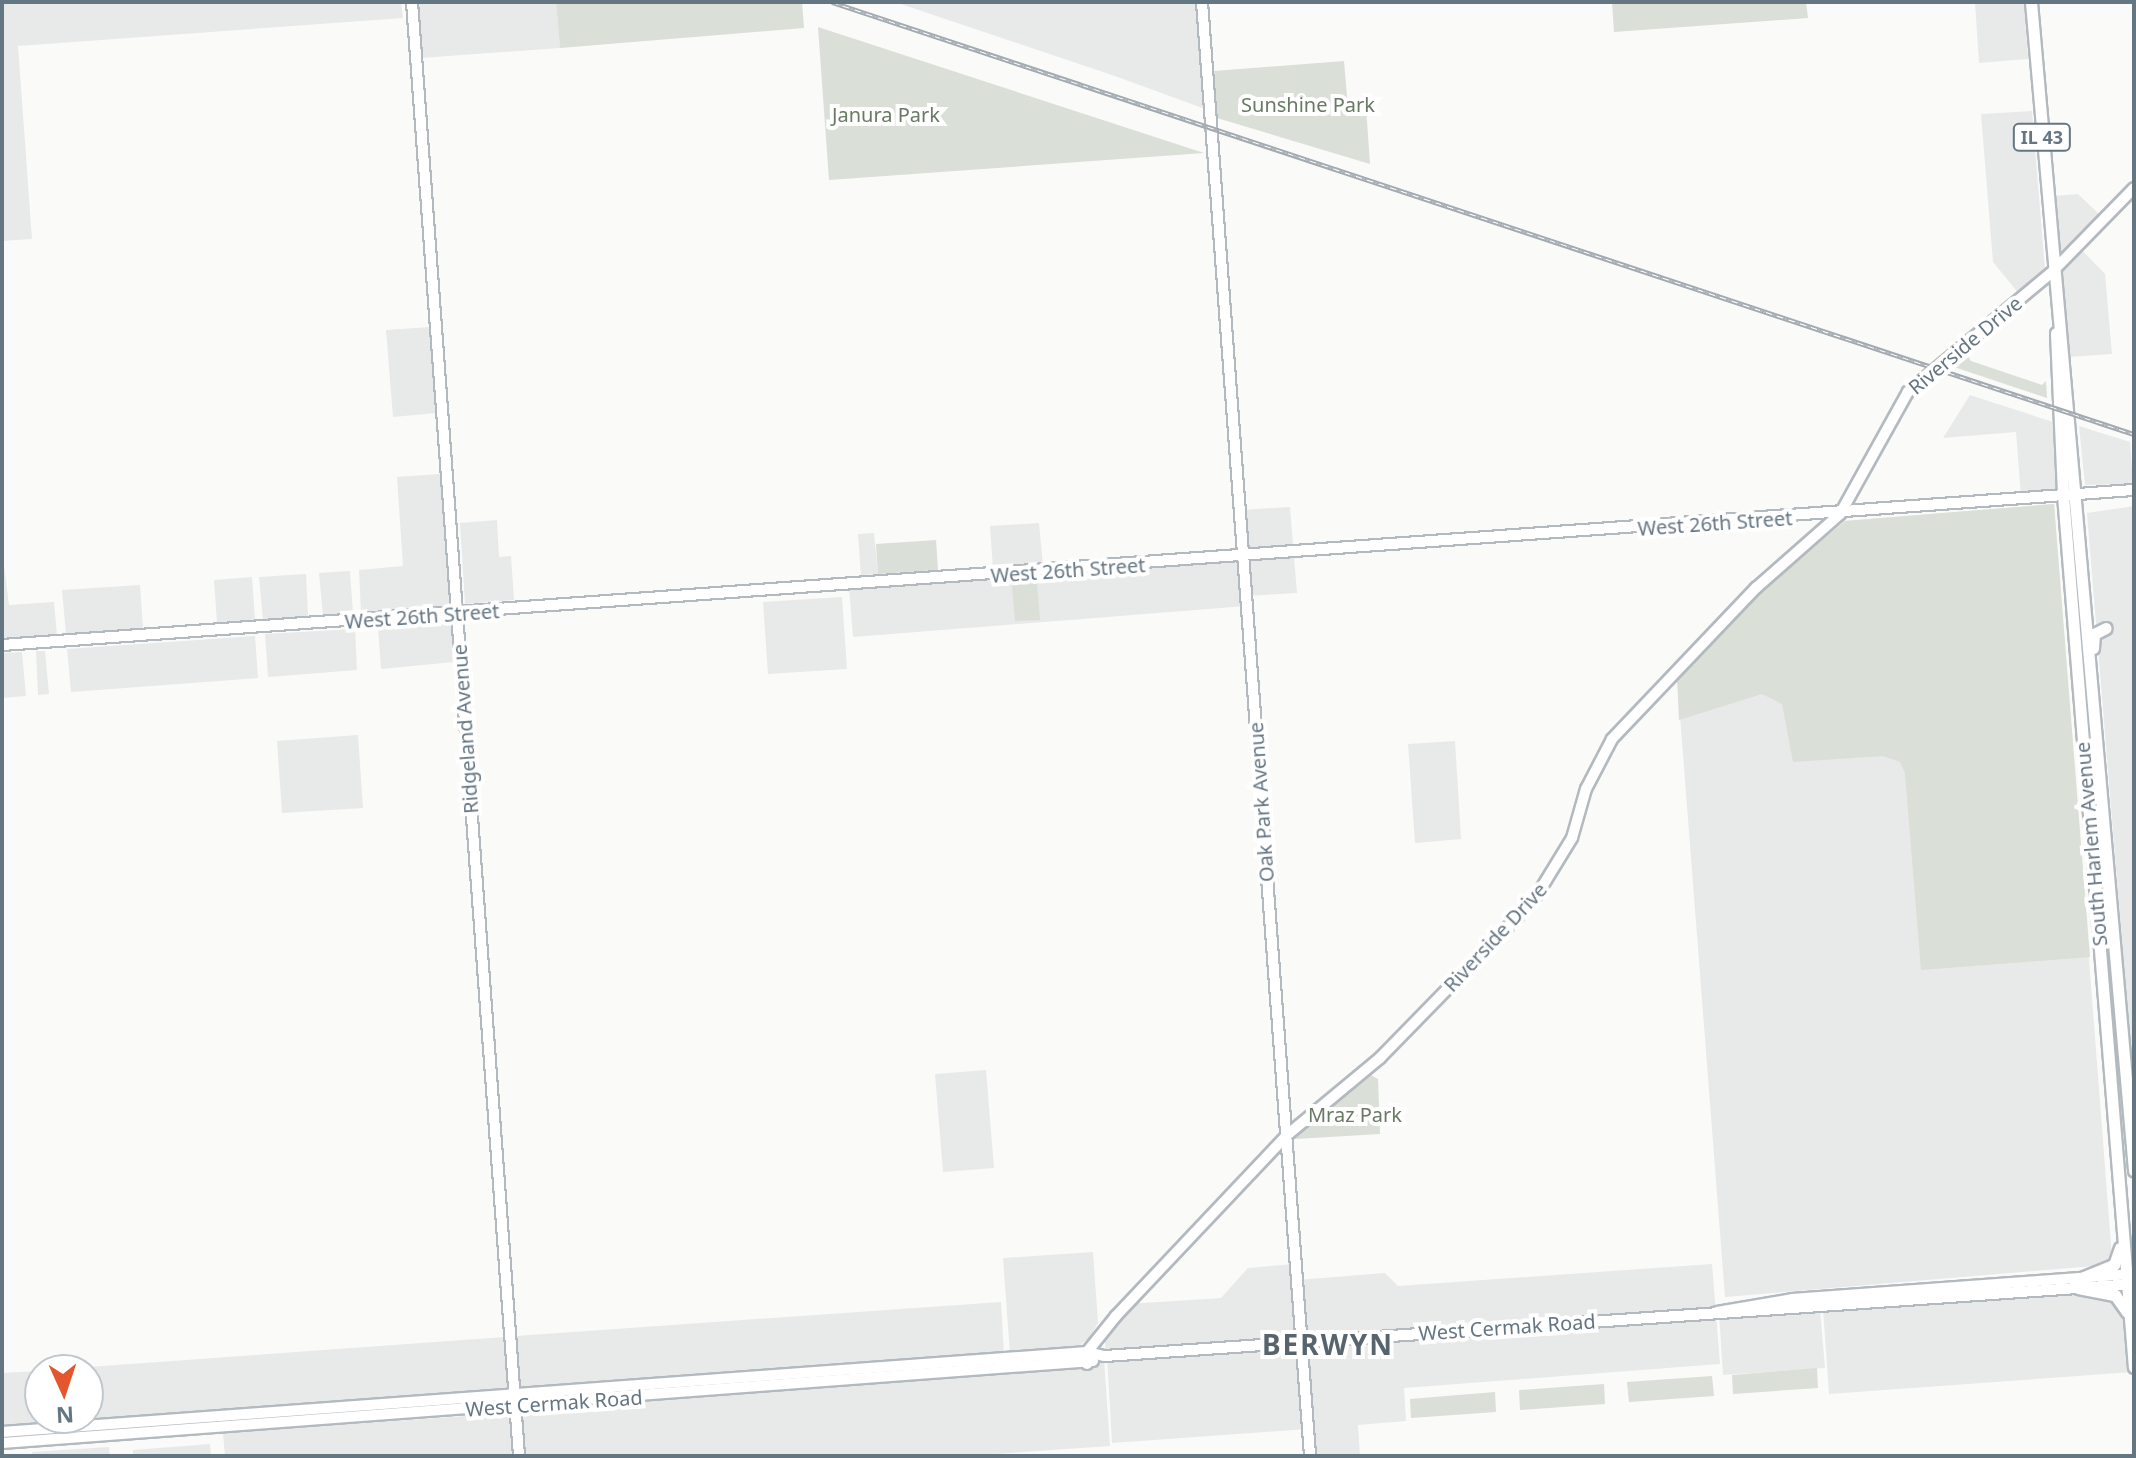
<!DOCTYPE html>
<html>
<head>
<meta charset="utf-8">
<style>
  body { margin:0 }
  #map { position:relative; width:2136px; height:1458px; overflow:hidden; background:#fafaf8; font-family:"Noto Sans",sans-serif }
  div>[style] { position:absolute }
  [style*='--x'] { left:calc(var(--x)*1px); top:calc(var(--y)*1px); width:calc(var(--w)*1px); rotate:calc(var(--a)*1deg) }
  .built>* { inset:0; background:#e8e9e9 }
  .green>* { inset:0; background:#dadfd7 }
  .roads { filter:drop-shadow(2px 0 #b3babf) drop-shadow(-2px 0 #b3babf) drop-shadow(0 2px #b3babf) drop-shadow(0 -2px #b3babf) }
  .secondary>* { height:10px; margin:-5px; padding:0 5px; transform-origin:5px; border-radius:5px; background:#fff }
  .primary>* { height:11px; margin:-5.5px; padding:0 5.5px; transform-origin:5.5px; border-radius:5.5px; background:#fff }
  .rail>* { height:5px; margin-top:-2.5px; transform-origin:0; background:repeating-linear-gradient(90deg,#fff 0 6px,#a2aab0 0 12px); box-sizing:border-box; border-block:2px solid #a2aab0 }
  span { translate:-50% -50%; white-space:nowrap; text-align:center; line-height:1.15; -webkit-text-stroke:8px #fff; paint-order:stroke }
  .shield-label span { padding:2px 6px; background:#fff; border:2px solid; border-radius:6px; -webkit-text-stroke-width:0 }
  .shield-label { font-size:18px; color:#657683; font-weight:700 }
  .park-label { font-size:20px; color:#687a64 }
  .street-label { font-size:20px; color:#657683 }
  .district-label { font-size:28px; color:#57646e; font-weight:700; letter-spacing:2px }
  .frame { position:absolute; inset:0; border:4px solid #657683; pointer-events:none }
  .north { position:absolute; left:24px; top:1354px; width:80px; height:80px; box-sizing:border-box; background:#fff; border:2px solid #c1c8cd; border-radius:50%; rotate:177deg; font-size:22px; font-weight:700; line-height:32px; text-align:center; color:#657683 }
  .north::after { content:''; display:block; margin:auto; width:28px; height:36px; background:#e4572e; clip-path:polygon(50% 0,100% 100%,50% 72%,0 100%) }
</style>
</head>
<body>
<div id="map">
  <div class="built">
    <i style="clip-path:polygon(2px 2px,401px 2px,403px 18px,18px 46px,32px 239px,2px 241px)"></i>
    <i style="clip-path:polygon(417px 2px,556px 2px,560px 48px,421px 58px)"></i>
    <i style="clip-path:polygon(895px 2px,1200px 2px,1208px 110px,1112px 75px)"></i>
    <i style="clip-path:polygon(1975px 2px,2024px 2px,2028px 59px,1979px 63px)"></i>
    <i style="clip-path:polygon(2032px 111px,2045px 270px,2020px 295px,1993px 262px,1981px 114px)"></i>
    <i style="clip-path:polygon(2078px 194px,2102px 217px,2076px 244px,2105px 274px,2112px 354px,2069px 357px,2053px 196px)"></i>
    <i style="clip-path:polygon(430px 327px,437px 413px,393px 417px,386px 330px)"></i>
    <i style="clip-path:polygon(1970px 395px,2056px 423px,2061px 493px,2021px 497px,2016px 432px,1943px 438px)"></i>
    <i style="clip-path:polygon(2079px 426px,2130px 442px,2133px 484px,2085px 485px)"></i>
    <i style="clip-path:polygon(441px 474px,450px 607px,361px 613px,359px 570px,403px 566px,397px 477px)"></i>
    <i style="clip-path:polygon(2054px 504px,2112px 1258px,2106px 1265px,1725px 1297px,1677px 677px,1845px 521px)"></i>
    <i style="clip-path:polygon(2134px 506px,2134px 1089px,2087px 513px)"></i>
    <i style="clip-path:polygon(1290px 507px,1297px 593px,1247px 596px,1241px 510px)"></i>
    <i style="clip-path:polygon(497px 520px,499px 557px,511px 556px,514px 600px,465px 604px,460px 523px)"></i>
    <i style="clip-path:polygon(1039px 523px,1043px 566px,993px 569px,990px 526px)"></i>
    <i style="clip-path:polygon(874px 533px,878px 574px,861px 575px,858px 534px)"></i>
    <i style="clip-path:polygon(2px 550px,9px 605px,54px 602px,57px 635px,2px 639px)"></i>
    <i style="clip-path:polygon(1242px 559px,1246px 606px,853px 637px,849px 587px)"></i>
    <i style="clip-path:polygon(350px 571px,353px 613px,323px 616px,319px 573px)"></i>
    <i style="clip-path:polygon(306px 574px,308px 617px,263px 620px,259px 577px)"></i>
    <i style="clip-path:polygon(252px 577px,255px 620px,217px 623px,214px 580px)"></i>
    <i style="clip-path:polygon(140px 585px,143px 628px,66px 634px,62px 590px)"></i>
    <i style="clip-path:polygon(842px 597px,847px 669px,768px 674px,763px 602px)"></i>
    <i style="clip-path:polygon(452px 622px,454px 662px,381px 669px,378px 627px)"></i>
    <i style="clip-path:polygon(355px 629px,357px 670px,268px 677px,265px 634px)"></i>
    <i style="clip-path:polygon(255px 636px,258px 678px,71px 692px,67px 649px)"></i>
    <i style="clip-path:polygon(36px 651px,45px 651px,49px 694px,38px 695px)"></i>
    <i style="clip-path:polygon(22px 652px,26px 696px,2px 698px,2px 653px)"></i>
    <i style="clip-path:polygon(358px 735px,363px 808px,282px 813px,277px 741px)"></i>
    <i style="clip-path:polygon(1455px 741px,1461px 839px,1415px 843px,1408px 744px)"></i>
    <i style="clip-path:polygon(986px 1070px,994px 1168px,943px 1172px,935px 1074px)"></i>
    <i style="clip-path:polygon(1093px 1252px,1098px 1323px,1089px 1338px,1075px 1349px,1010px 1354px,1003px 1258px)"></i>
    <i style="clip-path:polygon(1294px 1264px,1300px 1342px,1106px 1355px,1104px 1332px,1128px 1304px,1221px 1298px,1248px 1268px)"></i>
    <i style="clip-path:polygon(1712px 1264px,1720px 1364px,1404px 1388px,1406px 1421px,1358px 1425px,1360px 1456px,1311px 1456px,1297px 1280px,1385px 1273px,1398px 1286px)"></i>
    <i style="clip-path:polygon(2125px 1287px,2133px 1372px,1829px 1394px,1823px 1309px)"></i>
    <i style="clip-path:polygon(1001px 1302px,1004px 1354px,520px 1390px,516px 1336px)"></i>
    <i style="clip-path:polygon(1820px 1309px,1825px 1368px,1723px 1375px,1719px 1313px)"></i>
    <i style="clip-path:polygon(505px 1337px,508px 1391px,2px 1428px,2px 1373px,40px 1371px,40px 1418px,88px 1418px,88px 1370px,47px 1370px)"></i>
    <i style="clip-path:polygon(1300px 1344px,1307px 1429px,1112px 1443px,1107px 1357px)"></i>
    <i style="clip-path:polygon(1104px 1358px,1110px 1446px,967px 1456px,520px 1456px,516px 1407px,1087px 1366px)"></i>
    <i style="clip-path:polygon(509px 1413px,512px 1456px,225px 1456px,223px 1433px)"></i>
    <i style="clip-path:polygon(210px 1444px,211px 1456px,133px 1456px,133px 1450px)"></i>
    <i style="clip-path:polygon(109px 1447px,110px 1456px,32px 1456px,32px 1452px)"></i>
  </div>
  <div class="green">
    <i style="clip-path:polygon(556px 2px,802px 2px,804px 28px,560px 48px)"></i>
    <i style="clip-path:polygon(1612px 2px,1806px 2px,1808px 18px,1614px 32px)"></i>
    <i style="clip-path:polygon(818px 27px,1204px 153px,829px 180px)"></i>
    <i style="clip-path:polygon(1344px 61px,1348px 108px,1366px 107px,1370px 164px,1217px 118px,1214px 71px)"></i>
    <i style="clip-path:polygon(1966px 353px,1971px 361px,2042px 385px,2046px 381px,2047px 398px,1948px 365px)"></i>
    <i style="clip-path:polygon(2054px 504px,2090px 957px,1921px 970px,1905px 773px,1900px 762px,1883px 756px,1793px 762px,1782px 704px,1762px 694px,1679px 720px,1677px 677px,1758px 593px,1845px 521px)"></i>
    <i style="clip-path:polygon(936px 540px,938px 570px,878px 574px,876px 544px)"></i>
    <i style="clip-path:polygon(1037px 583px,1040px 620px,1015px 621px,1012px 585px)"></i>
    <i style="clip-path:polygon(1369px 1074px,1378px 1079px,1380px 1134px,1295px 1139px,1309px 1121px)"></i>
    <i style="clip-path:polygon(1817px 1368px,1818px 1388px,1733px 1394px,1732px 1375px)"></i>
    <i style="clip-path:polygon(1712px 1376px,1714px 1396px,1629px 1402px,1627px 1382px)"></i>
    <i style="clip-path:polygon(1604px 1384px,1605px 1404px,1520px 1410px,1519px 1390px)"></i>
    <i style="clip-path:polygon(1495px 1392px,1496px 1412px,1411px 1418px,1410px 1399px)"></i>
  </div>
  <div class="roads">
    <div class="secondary">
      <i style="--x:412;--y:2;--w:1458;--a:85.79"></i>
      <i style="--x:1202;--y:2;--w:1458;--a:85.75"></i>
      <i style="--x:2;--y:645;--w:2138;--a:-4.16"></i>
      <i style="--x:1717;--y:1312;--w:76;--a:-9.8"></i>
      <i style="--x:1792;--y:1299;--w:343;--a:-4.2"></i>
      <i style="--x:1087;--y:1364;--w:12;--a:-90"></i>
      <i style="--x:1087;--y:1352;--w:46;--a:-51.1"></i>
      <i style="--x:1116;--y:1316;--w:248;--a:-46.6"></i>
      <i style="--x:1286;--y:1136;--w:122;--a:-39.7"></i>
      <i style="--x:1380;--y:1058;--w:221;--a:-45.7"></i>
      <i style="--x:1534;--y:900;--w:73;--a:-58.5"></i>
      <i style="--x:1572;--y:838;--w:51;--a:-74.1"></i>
      <i style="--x:1586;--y:789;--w:56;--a:-62.5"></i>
      <i style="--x:1612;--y:739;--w:209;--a:-46.4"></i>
      <i style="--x:1756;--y:588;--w:112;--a:-41.4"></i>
      <i style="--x:1840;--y:514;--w:140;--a:-60.9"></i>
      <i style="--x:1908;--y:392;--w:189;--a:-39.8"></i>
      <i style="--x:2053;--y:271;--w:116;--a:-45.7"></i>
      <i style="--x:2;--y:1432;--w:1088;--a:-4.22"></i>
      <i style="--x:1087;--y:1352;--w:18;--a:13"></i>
      <i style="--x:1105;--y:1356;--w:1032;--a:-4"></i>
      <i style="--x:2;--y:1443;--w:1094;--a:-4.3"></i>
    </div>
    <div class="primary">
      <i style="--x:2031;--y:2;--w:1173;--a:84.96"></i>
      <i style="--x:2056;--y:333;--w:162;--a:87.5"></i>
      <i style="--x:2063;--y:495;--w:875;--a:85.35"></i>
      <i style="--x:2093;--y:648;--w:14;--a:-86"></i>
      <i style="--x:2094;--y:634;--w:13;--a:-27"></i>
      <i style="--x:2081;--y:1278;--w:35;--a:-22"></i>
      <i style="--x:2114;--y:1265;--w:18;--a:-71"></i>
      <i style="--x:2078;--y:1288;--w:38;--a:11"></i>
      <i style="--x:2115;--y:1295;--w:21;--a:55"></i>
    </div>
  </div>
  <div class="rail">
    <i style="--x:832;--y:2;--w:1372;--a:18.36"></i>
  </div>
  <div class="shield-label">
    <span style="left:2042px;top:137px">IL 43</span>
  </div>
  <div class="park-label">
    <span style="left:1308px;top:104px">Sunshine Park</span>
    <span style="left:886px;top:114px">Janura Park</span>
    <span style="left:1355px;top:1114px">Mraz Park</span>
  </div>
  <div class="street-label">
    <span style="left:1965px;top:345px;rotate:-40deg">Riverside Drive</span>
    <span style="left:1715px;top:523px;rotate:-4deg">West 26th Street</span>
    <span style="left:1068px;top:570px;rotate:-4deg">West 26th Street</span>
    <span style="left:422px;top:616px;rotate:-4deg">West 26th Street</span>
    <span style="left:465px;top:729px;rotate:-94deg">Ridgeland Avenue</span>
    <span style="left:1261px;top:802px;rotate:-94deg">Oak Park Avenue</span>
    <span style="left:2091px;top:844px;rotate:-95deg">South Harlem Avenue</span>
    <span style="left:1495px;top:937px;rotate:-47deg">Riverside Drive</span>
    <span style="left:1507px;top:1327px;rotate:-4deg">West Cermak Road</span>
    <span style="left:554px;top:1403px;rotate:-4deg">West Cermak Road</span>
  </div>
  <div class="district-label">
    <span style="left:1328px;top:1344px">BERWYN</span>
  </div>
  <div class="frame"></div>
  <div class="north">N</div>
</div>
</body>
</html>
